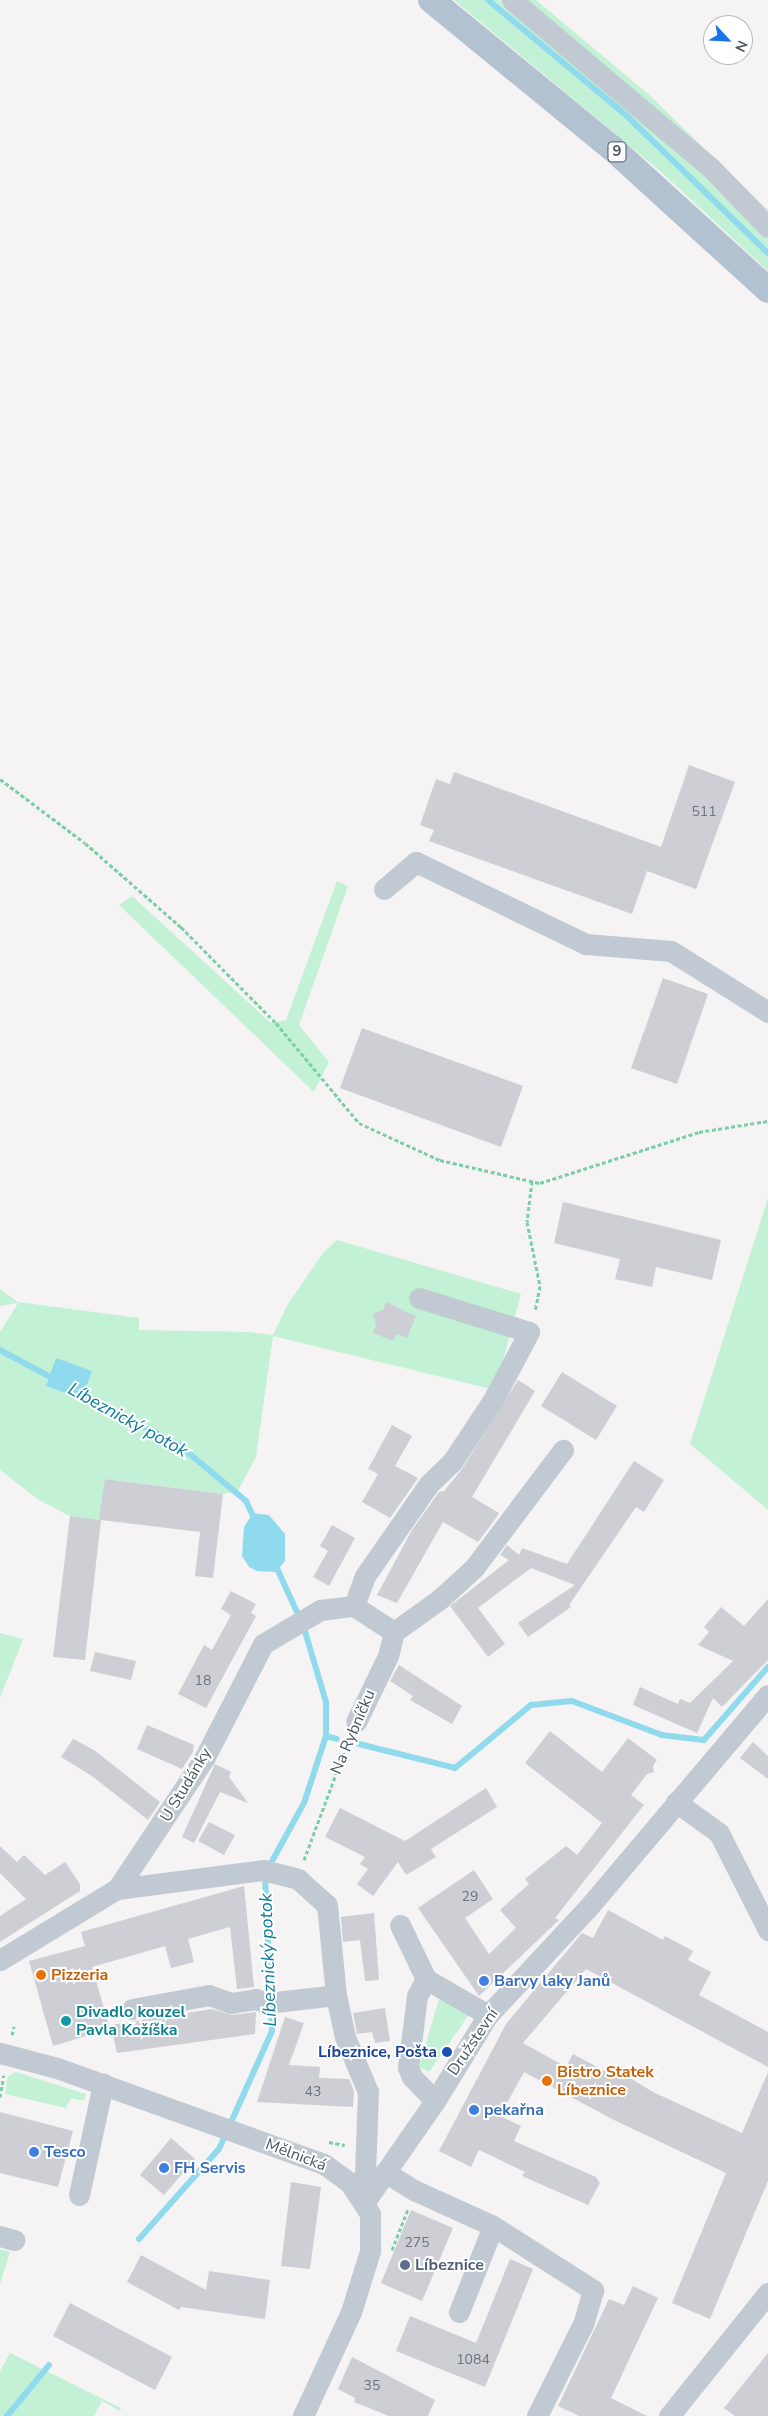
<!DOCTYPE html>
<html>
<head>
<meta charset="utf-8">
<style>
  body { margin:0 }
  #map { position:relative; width:768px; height:2416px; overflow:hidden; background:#f5f3f3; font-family:"Nunito Sans",sans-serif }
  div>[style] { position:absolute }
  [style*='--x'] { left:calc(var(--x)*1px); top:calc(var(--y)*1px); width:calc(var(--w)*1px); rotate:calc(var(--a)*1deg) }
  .green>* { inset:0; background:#c3f1d5 }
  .water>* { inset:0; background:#90daee }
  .stream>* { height:6px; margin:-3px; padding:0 3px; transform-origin:3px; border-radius:3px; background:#90daee }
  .building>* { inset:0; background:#cdcfd5 }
  .path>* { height:3px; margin-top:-1.5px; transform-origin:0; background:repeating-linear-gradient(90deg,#7ad0a6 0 4px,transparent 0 6.5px) }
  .minor>* { height:21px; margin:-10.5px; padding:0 10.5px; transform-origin:10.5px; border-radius:10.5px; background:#c1cad2 }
  .major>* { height:26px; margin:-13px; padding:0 13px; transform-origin:13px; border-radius:13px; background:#b3c2d1 }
  .dots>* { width:14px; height:14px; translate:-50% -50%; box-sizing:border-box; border:2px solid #fff; border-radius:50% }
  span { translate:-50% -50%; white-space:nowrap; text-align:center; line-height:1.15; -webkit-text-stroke:4px #fff; paint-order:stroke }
  .number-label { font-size:14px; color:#6b747e }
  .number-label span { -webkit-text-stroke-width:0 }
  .shield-label span { padding:1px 4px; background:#fff; border:1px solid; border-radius:4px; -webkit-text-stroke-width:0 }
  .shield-label { font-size:15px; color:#4a5661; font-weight:700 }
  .street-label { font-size:16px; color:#4a5661 }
  .food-label { font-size:16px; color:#c56008; font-weight:700 }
  .left { translate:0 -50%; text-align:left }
  .shop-label { font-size:16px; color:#366cbe; font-weight:700 }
  .culture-label { font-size:16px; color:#0d838f; font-weight:700 }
  .transit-label { font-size:16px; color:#164399; font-weight:700 }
  .right { translate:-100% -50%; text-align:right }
  .service-label { font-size:16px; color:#4e5e75; font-weight:700 }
  .water-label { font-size:18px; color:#0c7c9b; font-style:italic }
  .north { position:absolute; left:703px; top:15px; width:50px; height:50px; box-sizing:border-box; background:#fff; border:1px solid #b7bbc0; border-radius:50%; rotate:115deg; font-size:14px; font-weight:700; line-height:20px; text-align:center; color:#4a5661 }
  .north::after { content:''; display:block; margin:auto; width:18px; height:22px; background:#1a73e8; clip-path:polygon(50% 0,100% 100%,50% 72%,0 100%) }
</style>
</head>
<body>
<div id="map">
  <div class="green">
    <i style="clip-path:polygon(454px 0,536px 0,647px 93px,768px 210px,768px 271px,660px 171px)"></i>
    <i style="clip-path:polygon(337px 881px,348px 886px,299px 1025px,329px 1062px,314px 1092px,119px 905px,132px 896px,271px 1023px,286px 1020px)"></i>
    <i style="clip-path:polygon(768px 1198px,768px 1510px,690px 1444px)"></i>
    <i style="clip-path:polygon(337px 1240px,521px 1294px,495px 1390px,273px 1336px,256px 1457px,238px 1491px,223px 1494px,106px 1479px,99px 1520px,70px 1516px,39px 1500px,0 1470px,0 1332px,18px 1303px,0 1306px,0 1289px,18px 1302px,139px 1318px,139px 1330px,249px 1332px,273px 1335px,288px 1304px,323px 1253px)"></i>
    <i style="clip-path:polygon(0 1633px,23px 1639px,0 1698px)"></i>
    <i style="clip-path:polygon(439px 1999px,470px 2013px,429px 2072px,419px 2067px)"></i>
    <i style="clip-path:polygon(16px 2072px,86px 2094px,84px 2101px,71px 2098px,66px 2108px,5px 2094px,8px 2076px)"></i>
    <i style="clip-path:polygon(0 2249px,10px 2252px,0 2284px)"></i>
    <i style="clip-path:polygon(10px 2353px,121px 2408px,120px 2411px,102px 2401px,94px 2416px,0 2416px,0 2371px)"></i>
  </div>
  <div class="water">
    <i style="clip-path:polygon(56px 1358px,92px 1371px,82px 1399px,46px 1386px)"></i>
    <i style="clip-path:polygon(253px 1513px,269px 1515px,285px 1534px,285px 1561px,276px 1572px,257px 1571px,249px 1567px,242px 1556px,244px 1527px)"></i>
  </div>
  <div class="stream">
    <i style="--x:488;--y:0;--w:181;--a:39.8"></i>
    <i style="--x:627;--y:116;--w:197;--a:44.2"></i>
    <i style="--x:0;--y:1350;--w:64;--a:28.2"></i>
    <i style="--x:76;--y:1391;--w:116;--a:27.7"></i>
    <i style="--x:179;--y:1445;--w:87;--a:39.9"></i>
    <i style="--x:246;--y:1501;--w:21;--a:65"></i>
    <i style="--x:275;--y:1564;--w:53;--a:65.4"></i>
    <i style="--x:326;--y:1736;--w:11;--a:15"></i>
    <i style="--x:359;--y:1744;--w:99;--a:14"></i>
    <i style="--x:455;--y:1768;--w:99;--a:-39.7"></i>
    <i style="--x:531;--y:1705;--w:41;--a:-5.6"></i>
    <i style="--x:572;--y:1701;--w:96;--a:20.7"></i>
    <i style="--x:662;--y:1735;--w:42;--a:6.8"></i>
    <i style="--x:704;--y:1740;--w:97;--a:-48.8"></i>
    <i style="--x:271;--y:1863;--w:68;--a:-61.2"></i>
    <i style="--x:304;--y:1803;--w:71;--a:-71.8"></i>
    <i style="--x:326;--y:1736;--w:34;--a:-90"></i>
    <i style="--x:326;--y:1702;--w:77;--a:-106.6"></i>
    <i style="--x:139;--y:2239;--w:120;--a:-48.4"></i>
    <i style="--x:219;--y:2149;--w:129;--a:-65.8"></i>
    <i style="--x:272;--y:2031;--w:152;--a:-92.6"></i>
    <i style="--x:7;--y:2416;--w:66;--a:-50.5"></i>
  </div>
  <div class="building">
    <i style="clip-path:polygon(689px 765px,735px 782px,696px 889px,647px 871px,632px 914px,429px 841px,434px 830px,420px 825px,436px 779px,450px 784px,454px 772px,661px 847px)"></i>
    <i style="clip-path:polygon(663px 978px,708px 994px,677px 1084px,631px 1068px)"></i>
    <i style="clip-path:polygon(362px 1028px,523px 1086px,501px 1147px,340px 1088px)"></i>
    <i style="clip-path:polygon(563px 1202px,721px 1240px,712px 1280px,656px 1267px,652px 1287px,615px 1279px,620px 1259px,554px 1243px)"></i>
    <i style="clip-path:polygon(386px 1302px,416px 1316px,407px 1338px,397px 1334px,393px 1341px,373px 1333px,376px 1326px,373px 1314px,383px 1310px)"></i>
    <i style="clip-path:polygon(562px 1372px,617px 1406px,596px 1440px,541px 1406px)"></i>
    <i style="clip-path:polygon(518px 1380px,535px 1391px,472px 1497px,499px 1513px,496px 1518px,478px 1542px,443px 1522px,397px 1603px,377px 1595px,412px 1530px,439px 1492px,444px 1491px,462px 1469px)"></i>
    <i style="clip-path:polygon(392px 1425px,412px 1436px,395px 1466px,418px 1478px,390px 1518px,362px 1502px,378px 1474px,368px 1469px)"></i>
    <i style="clip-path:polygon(634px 1461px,664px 1480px,644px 1512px,636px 1507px,569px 1605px,571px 1607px,528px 1637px,518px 1623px,575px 1585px,531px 1568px,478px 1608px,505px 1644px,488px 1657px,450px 1606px,509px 1560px,500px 1555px,507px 1545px,519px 1555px,522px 1548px,567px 1564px)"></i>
    <i style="clip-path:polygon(105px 1479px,223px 1494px,213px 1578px,195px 1576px,200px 1532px,101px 1520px,85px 1660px,53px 1657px,70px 1516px,99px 1520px)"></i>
    <i style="clip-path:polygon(332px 1525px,355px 1538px,329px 1586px,313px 1577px,328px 1551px,320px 1546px)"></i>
    <i style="clip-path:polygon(231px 1591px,256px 1604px,251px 1613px,256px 1616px,206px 1708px,178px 1694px,204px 1645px,212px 1650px,231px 1615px,221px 1609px)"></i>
    <i style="clip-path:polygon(768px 1599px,768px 1660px,722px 1707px,713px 1698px,697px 1733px,633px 1705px,640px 1687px,678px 1704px,680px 1699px,690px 1703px,733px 1661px,698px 1645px,709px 1632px,704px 1627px,721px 1607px,744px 1626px)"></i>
    <i style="clip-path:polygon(95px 1652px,136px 1661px,131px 1680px,90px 1671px)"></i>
    <i style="clip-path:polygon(399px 1665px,462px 1706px,452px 1724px,410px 1700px,413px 1696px,390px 1681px)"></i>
    <i style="clip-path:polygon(147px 1725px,194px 1745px,193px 1752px,182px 1769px,137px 1749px)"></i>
    <i style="clip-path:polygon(550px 1731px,602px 1772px,628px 1738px,657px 1760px,653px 1766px,654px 1772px,647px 1774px,631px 1795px,644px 1805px,555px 1918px,559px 1920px,479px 1996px,418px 1908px,474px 1870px,493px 1899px,465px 1918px,489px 1954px,516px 1928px,500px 1910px,529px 1884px,525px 1879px,566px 1846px,577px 1855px,602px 1823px,525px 1763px)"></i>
    <i style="clip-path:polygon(73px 1739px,94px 1750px,160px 1802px,148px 1820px,92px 1776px,61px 1757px)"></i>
    <i style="clip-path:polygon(753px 1742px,768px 1756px,768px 1779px,740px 1758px)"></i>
    <i style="clip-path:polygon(215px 1764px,231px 1772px,229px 1777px,248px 1803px,220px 1792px,194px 1843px,182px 1837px)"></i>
    <i style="clip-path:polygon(486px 1788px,497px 1807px,431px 1849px,436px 1857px,406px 1875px,398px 1862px,373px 1896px,357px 1884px,368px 1869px,360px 1864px,365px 1857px,325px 1837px,340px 1808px,405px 1841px)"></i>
    <i style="clip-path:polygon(209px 1822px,235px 1835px,224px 1855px,198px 1841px)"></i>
    <i style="clip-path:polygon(0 1846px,17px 1862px,24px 1855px,45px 1875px,65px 1862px,80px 1884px,80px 1891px,0 1942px,0 1916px,26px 1899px,0 1873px)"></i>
    <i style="clip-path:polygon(244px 1886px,254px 1987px,237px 1989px,230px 1927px,188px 1939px,194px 1962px,171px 1968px,165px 1946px,92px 1967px,110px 2029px,53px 2046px,29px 1961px,85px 1946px,81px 1932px)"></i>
    <i style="clip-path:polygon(608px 1910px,663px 1940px,665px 1936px,693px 1951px,688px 1960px,711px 1972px,699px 1995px,768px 2032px,768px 2067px,586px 1969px,523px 2043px,566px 2067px,573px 2054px,608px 2073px,610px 2069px,617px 2070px,653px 2092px,742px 2133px,768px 2072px,768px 2181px,710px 2319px,672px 2303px,726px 2173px,614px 2120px,524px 2072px,500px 2116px,521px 2126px,514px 2141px,596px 2177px,600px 2183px,588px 2205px,522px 2176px,525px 2172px,479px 2150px,471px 2167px,439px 2151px,506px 2024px,582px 1933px,593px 1938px)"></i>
    <i style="clip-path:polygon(374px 1913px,379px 1980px,365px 1981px,360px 1940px,343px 1942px,341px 1917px)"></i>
    <i style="clip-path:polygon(385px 2008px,390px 2041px,375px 2043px,372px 2032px,357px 2034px,353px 2013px)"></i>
    <i style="clip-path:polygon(212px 2009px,232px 2015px,256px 2012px,255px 2034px,117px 2053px,111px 2025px)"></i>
    <i style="clip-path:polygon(285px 2017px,304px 2023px,289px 2065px,320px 2067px,319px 2078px,349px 2079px,354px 2091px,353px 2107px,257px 2102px)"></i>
    <i style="clip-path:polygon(0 2112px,73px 2131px,58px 2187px,0 2173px)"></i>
    <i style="clip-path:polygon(171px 2138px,195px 2159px,164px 2195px,140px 2175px)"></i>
    <i style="clip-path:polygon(291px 2182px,321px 2187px,310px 2269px,281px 2266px)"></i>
    <i style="clip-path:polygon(411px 2210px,453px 2228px,422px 2301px,381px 2283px)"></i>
    <i style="clip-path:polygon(141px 2255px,206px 2290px,209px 2271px,270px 2280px,265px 2319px,181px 2307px,179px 2310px,127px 2282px)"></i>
    <i style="clip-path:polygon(510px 2259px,533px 2269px,485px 2387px,396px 2351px,410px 2316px,476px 2343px)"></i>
    <i style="clip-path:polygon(633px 2286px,658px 2298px,611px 2398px,647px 2416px,579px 2416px,558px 2406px,609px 2299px,624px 2305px)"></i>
    <i style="clip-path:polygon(70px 2303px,172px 2357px,155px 2390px,53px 2336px)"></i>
    <i style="clip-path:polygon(768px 2353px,768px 2416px,735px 2416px,724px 2408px)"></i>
    <i style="clip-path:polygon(352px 2357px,435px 2400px,428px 2416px,389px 2416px,354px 2402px,355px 2398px,338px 2389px)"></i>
  </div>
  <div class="path">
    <i style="--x:0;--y:779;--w:106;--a:37"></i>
    <i style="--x:85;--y:843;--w:128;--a:41.2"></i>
    <i style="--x:181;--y:927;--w:135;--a:45.3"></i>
    <i style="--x:276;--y:1023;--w:130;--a:50.3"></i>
    <i style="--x:359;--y:1123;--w:89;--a:24.6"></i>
    <i style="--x:440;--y:1160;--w:103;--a:13"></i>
    <i style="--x:540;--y:1183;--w:167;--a:-17.8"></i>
    <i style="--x:699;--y:1132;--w:70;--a:-9.1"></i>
    <i style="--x:532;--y:1181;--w:41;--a:97"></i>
    <i style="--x:527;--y:1222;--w:65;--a:78.5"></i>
    <i style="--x:540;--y:1286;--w:26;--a:101"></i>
    <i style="--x:304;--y:1860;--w:129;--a:-69.6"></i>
    <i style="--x:12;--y:2035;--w:9;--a:-77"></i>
    <i style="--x:0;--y:2097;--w:22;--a:-80"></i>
    <i style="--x:329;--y:2142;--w:16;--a:11"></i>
    <i style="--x:392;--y:2250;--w:44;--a:-68.7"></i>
  </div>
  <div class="minor">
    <i style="--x:512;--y:0;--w:260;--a:40.2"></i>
    <i style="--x:711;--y:168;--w:82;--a:46"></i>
    <i style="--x:384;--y:889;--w:42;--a:-40.2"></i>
    <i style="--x:416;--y:862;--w:189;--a:25.8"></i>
    <i style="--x:586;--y:944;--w:85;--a:4.7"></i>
    <i style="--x:671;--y:951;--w:115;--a:32.2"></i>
    <i style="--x:354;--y:1606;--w:32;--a:-70"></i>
    <i style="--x:365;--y:1576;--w:112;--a:-55.2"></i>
    <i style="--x:429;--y:1484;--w:32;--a:-44"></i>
    <i style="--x:452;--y:1462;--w:74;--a:-56.5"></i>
    <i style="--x:493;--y:1400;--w:77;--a:-62.1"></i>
    <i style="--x:529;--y:1332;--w:115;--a:-162.8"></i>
    <i style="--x:354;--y:1606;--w:48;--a:33"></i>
    <i style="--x:394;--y:1632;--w:25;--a:104"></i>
    <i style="--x:388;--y:1656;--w:73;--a:115.9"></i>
    <i style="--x:394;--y:1632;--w:57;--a:-35.7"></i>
    <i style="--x:440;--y:1599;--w:46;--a:-42.4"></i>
    <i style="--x:474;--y:1568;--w:148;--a:-53"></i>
    <i style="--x:676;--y:1802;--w:53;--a:35.8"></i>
    <i style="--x:719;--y:1833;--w:109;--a:63.2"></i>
    <i style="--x:117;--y:1889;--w:147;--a:-7.4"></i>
    <i style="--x:263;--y:1870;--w:36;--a:14"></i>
    <i style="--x:298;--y:1879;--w:39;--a:42"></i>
    <i style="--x:327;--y:1905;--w:90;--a:84.3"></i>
    <i style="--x:336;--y:1995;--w:43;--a:77.9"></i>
    <i style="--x:345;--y:2037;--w:60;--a:67.3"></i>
    <i style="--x:368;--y:2092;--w:108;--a:92.1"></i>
    <i style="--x:400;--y:1925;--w:60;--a:64.3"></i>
    <i style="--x:426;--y:1979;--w:19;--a:118"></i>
    <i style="--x:417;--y:1996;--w:72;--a:97.2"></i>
    <i style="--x:408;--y:2067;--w:11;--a:68"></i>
    <i style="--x:412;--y:2077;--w:33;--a:46"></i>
    <i style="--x:0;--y:1960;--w:137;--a:-31.3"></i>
    <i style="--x:117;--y:1889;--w:159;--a:-56.3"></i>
    <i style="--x:205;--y:1757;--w:127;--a:-62.8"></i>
    <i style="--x:263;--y:1644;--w:66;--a:-30.8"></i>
    <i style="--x:320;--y:1610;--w:34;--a:-7"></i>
    <i style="--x:426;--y:1979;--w:72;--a:30.1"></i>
    <i style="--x:132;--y:2009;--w:78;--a:-10.3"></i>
    <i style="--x:209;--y:1995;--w:23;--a:20"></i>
    <i style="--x:231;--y:2003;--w:25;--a:-9"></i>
    <i style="--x:256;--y:1999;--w:12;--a:20"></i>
    <i style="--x:267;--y:2003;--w:69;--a:-6.6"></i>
    <i style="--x:0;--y:2053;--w:59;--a:14.7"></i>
    <i style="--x:57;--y:2068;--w:284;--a:19.8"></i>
    <i style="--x:324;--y:2164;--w:32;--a:36"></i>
    <i style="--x:350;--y:2183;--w:37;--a:57"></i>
    <i style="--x:370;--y:2214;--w:37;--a:90"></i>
    <i style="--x:370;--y:2251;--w:64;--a:107.3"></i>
    <i style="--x:351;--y:2312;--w:115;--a:114.8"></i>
    <i style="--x:385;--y:2172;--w:36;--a:32"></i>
    <i style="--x:416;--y:2191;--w:85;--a:24.4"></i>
    <i style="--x:493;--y:2226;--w:119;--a:32.6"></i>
    <i style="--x:593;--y:2290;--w:35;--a:106"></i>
    <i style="--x:583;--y:2324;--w:103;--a:116.6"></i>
    <i style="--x:79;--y:2195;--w:114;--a:-77.8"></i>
    <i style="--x:364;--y:2203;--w:124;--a:-55.2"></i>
    <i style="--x:435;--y:2101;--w:101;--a:-58.4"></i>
    <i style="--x:488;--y:2015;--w:145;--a:-47"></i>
    <i style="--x:587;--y:1909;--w:280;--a:-49.8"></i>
    <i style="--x:0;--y:2236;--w:15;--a:16"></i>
    <i style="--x:459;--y:2312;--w:92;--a:-68.4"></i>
    <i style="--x:669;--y:2416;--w:158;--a:-51.2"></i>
  </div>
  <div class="major">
    <i style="--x:431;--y:0;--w:234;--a:39.3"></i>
    <i style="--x:612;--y:148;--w:211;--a:42.3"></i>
  </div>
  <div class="dots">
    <i style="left:41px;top:1975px;background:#e8710a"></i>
    <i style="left:484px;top:1981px;background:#3f7fe0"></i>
    <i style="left:66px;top:2021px;background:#0f9aa8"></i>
    <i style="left:447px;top:2052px;background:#1a4fb4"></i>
    <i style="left:547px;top:2081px;background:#e8710a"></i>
    <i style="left:474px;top:2110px;background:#3f7fe0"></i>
    <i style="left:34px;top:2152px;background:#3f7fe0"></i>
    <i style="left:164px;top:2168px;background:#3f7fe0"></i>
    <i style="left:405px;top:2265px;background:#5c6f8a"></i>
  </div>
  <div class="number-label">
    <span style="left:704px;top:812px">511</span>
    <span style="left:203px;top:1681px">18</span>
    <span style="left:470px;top:1897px">29</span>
    <span style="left:313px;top:2092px">43</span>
    <span style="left:417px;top:2243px">275</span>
    <span style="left:473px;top:2360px">1084</span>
    <span style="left:372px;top:2386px">35</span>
  </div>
  <div class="shield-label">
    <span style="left:617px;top:152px">9</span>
  </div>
  <div class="street-label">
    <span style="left:353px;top:1732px;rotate:-67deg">Na Rybníčku</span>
    <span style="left:186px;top:1785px;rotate:-59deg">U Studánky</span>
    <span style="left:473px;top:2042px;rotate:-56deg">Družstevní</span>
    <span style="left:296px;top:2155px;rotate:21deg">Mělnická</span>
  </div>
  <div class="food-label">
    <span class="left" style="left:51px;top:1975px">Pizzeria</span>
    <span class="left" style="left:557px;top:2081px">Bistro Statek<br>Líbeznice</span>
  </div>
  <div class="shop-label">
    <span class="left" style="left:494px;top:1981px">Barvy laky Janů</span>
    <span class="left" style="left:484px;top:2110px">pekařna</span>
    <span class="left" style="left:44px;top:2152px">Tesco</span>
    <span class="left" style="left:174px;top:2168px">FH Servis</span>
  </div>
  <div class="culture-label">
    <span class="left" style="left:76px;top:2021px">Divadlo kouzel<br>Pavla Kožíška</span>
  </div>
  <div class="transit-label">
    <span class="right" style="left:437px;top:2052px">Líbeznice, Pošta</span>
  </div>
  <div class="service-label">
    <span class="left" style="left:415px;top:2265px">Líbeznice</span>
  </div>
  <div class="water-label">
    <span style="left:128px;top:1420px;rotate:29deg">Líbeznický potok</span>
    <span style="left:268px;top:1960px;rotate:-92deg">Líbeznický potok</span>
  </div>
  <div class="north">N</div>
</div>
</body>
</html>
